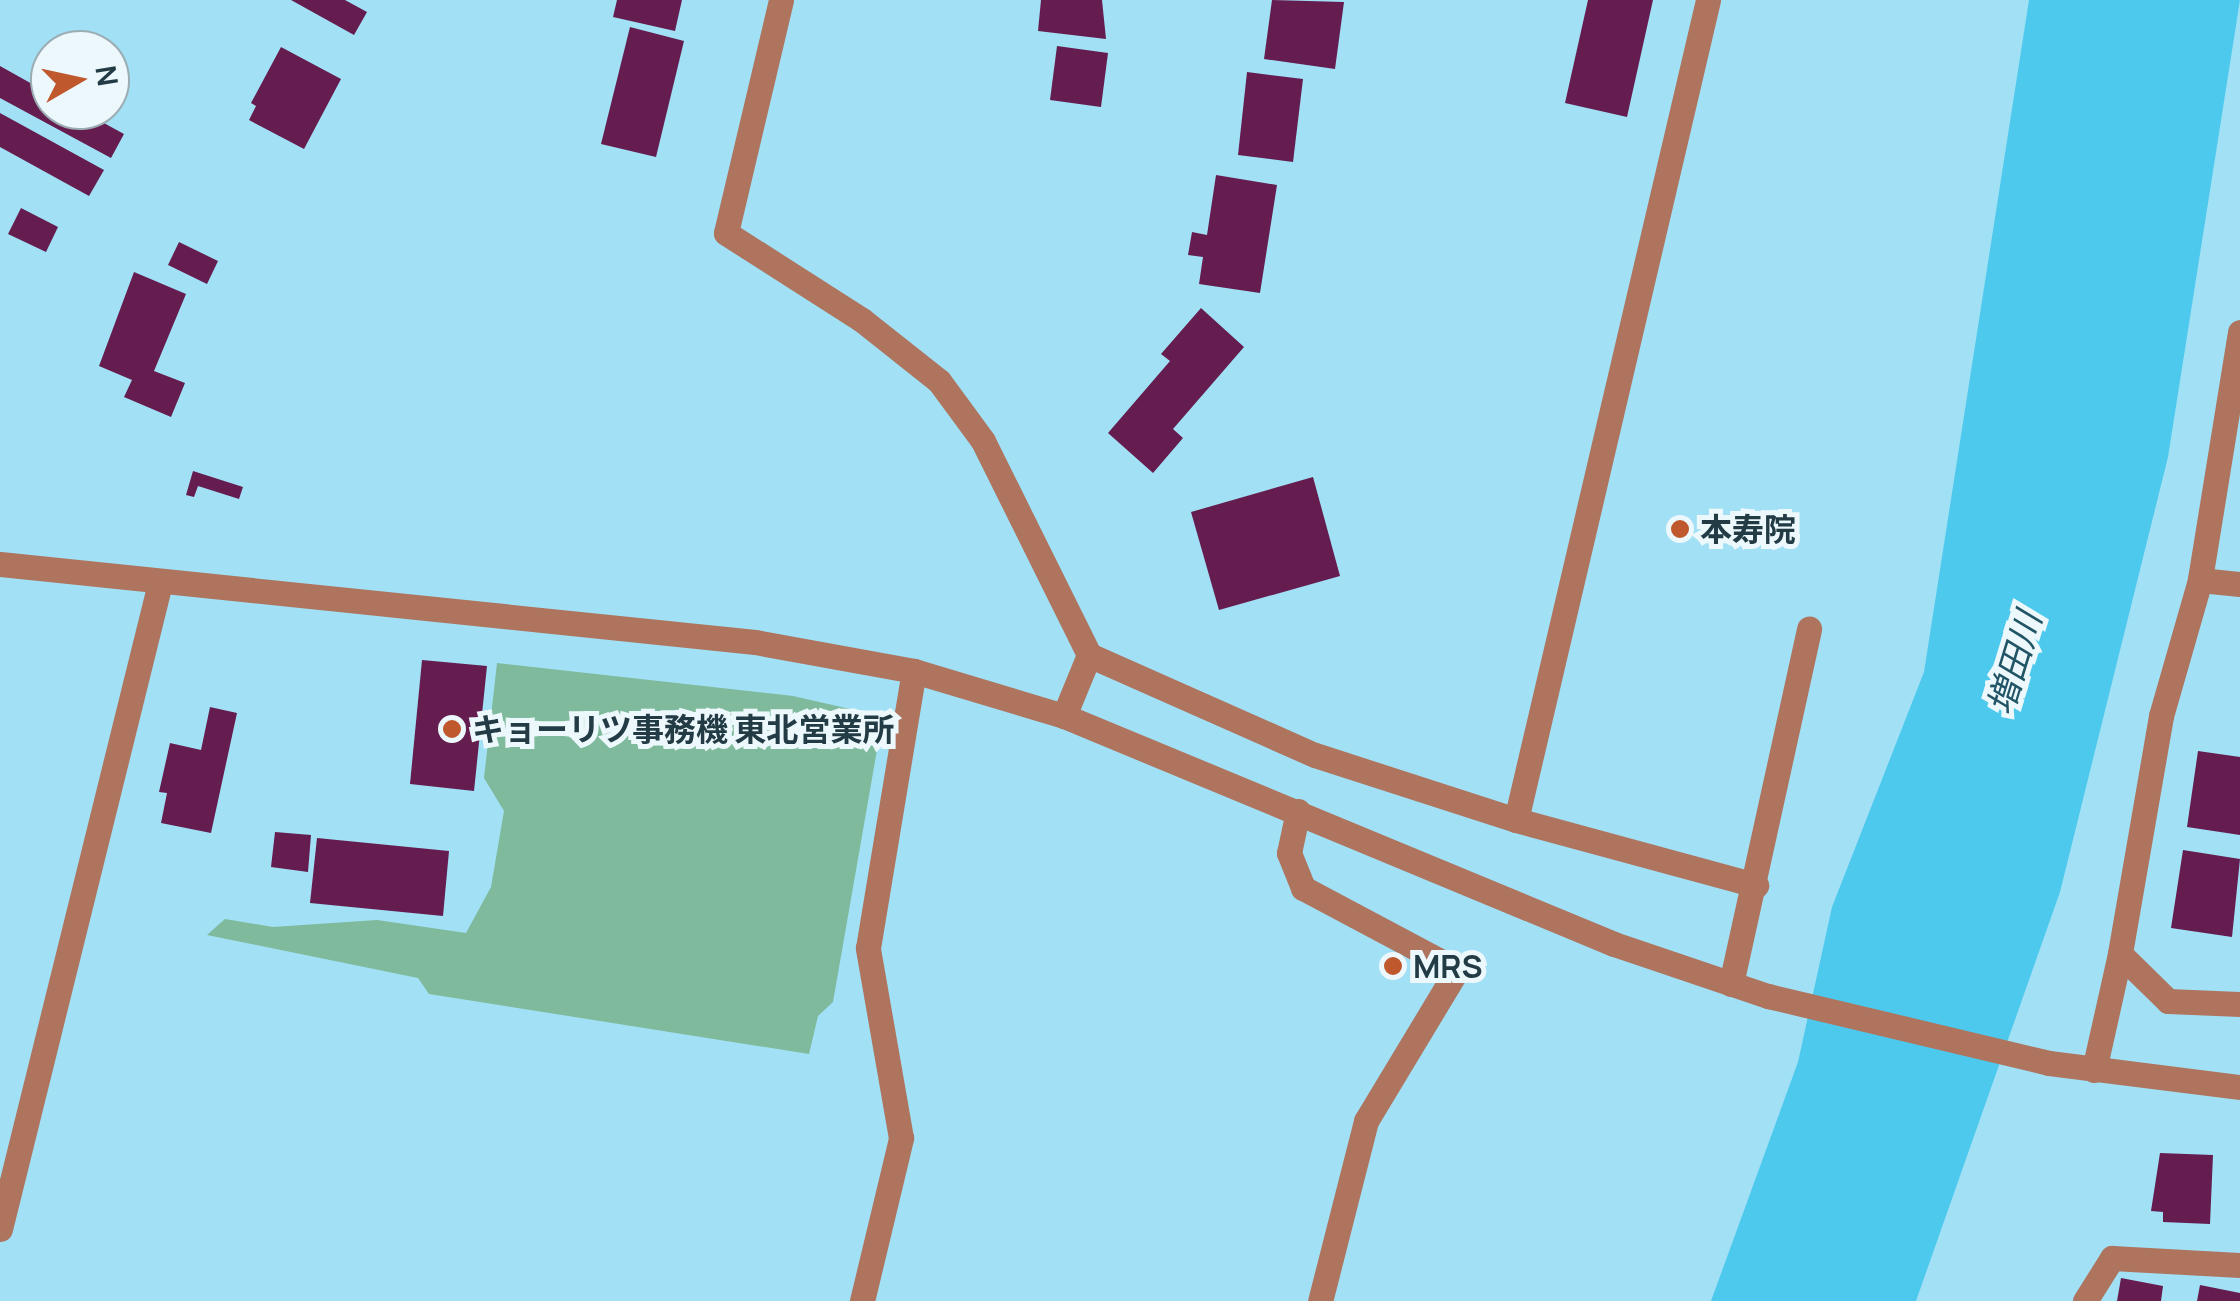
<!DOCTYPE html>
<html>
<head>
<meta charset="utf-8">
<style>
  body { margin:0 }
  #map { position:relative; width:2240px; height:1301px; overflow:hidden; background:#a2e0f5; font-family:Manrope,"Noto Sans JP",sans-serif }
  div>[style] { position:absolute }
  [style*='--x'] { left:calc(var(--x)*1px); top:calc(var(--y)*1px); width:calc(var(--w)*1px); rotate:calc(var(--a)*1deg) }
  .green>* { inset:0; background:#7fba9c }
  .water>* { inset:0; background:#4ec9ee }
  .building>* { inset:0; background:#651d50 }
  .minor>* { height:25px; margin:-12.5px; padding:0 12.5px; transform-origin:12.5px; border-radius:12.5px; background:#ae745e }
  .dots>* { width:28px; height:28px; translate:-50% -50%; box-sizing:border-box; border:5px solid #ecf8fc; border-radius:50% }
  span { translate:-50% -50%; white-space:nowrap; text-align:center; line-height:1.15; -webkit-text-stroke:10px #ecf8fc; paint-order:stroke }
  .poi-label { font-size:32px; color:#223b44; font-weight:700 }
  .left { translate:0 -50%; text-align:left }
  .water-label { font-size:35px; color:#215464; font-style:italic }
  .north { position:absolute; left:30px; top:30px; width:100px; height:100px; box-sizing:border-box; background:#ecf8fc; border:2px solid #9bacb2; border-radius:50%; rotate:81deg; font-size:28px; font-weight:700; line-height:40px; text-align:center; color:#223b44 }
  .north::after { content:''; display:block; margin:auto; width:35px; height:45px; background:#bf582d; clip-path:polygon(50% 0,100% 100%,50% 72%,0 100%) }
</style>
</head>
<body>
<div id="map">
  <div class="green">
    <i style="clip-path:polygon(497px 663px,793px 696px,872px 714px,881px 727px,833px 1002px,818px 1016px,809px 1054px,429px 994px,418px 978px,207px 935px,225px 919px,273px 927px,377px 920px,466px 933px,491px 887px,504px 811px,484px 778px)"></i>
  </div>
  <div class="water">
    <i style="clip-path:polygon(2029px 0,2240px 0,2168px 457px,2060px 892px,1916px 1301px,1711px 1301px,1798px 1062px,1832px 907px,1924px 672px)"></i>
  </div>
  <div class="building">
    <i style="clip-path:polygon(291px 0,345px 0,367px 12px,354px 35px)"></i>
    <i style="clip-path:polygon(617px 0,682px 0,675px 31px,613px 17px)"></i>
    <i style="clip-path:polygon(1041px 0,1102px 0,1106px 39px,1038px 31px)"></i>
    <i style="clip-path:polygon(1272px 0,1344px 2px,1335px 69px,1264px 59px)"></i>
    <i style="clip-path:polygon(1588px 0,1653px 0,1627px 117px,1565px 103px)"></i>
    <i style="clip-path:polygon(630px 27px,684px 41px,656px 157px,601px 144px)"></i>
    <i style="clip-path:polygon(1057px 46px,1108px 53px,1101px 107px,1050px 100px)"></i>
    <i style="clip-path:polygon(281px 47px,341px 79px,304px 149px,249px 120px,256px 106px,251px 103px)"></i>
    <i style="clip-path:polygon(0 66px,50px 94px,50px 110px,80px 110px,124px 134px,111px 158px,0 98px)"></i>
    <i style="clip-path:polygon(1247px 72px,1303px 79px,1293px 162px,1238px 155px)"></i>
    <i style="clip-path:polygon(0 113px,104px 170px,89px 196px,0 147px)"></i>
    <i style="clip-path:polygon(1216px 175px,1277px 185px,1260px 293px,1199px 284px,1203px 257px,1188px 255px,1192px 232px,1207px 235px)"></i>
    <i style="clip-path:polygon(21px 208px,58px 227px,46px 252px,8px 234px)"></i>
    <i style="clip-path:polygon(179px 242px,218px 261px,207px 284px,168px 265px)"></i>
    <i style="clip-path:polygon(134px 272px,186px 294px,154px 371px,185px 383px,171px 417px,124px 397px,132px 380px,99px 366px)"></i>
    <i style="clip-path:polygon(1201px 308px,1244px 347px,1173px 429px,1183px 438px,1153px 473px,1108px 433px,1170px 361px,1161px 354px)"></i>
    <i style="clip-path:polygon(193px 471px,243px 487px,239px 499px,198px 486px,194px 497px,186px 495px)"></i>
    <i style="clip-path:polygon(1313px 477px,1340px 576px,1219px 610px,1191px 512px)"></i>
    <i style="clip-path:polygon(422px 660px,487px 666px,474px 791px,410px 784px)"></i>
    <i style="clip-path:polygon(210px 707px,237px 713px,211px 833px,161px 823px,167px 793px,159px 792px,170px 743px,201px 750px)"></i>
    <i style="clip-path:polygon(2198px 751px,2240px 757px,2240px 835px,2187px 827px)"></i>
    <i style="clip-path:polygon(275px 832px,311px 835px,308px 872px,271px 867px)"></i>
    <i style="clip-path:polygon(317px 838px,449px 851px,443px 916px,310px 903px)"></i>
    <i style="clip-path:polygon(2183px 850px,2240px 859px,2232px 937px,2171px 928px)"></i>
    <i style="clip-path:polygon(2160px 1153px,2213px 1155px,2210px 1224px,2163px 1222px,2163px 1212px,2151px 1211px)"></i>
    <i style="clip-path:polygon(2121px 1278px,2163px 1286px,2161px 1301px,2117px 1301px)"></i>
    <i style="clip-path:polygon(2200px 1285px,2240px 1293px,2240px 1301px,2197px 1301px)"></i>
  </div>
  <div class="minor">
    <i style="--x:781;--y:0;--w:239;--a:103.3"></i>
    <i style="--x:726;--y:233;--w:161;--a:32.6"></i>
    <i style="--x:862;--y:320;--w:98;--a:38.4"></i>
    <i style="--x:939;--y:381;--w:74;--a:53.7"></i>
    <i style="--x:983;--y:441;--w:239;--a:63.6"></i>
    <i style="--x:1089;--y:655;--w:66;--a:112.3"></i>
    <i style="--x:2240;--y:332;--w:251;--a:99.2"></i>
    <i style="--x:2200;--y:580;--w:40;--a:5.7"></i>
    <i style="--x:0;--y:564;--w:759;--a:5.9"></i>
    <i style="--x:755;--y:642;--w:162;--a:10.3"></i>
    <i style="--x:914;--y:671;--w:157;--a:16.7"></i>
    <i style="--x:1064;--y:716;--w:595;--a:22.52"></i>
    <i style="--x:1614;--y:944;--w:163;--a:18.7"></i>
    <i style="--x:1768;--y:996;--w:289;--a:13.4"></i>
    <i style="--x:2049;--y:1063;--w:193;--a:7.2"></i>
    <i style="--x:2200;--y:580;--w:141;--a:106"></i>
    <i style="--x:2161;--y:716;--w:242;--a:99.8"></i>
    <i style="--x:2120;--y:954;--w:67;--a:44.4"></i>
    <i style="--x:2168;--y:1001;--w:72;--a:2.4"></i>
    <i style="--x:1089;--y:655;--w:247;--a:23.9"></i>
    <i style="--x:1315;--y:755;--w:211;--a:17.9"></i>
    <i style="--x:1516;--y:820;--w:249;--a:15.2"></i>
    <i style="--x:1298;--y:811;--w:43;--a:102.1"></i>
    <i style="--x:1289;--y:853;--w:38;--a:68"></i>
    <i style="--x:1303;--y:888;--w:174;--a:28"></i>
    <i style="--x:1457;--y:970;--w:176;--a:121.1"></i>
    <i style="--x:1366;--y:1121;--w:186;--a:104.3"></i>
    <i style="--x:1516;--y:820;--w:842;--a:-76.82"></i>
    <i style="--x:1731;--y:984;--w:364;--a:-77.6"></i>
    <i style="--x:2094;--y:1070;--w:119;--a:-77.4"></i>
    <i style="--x:0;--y:1229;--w:666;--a:-76.09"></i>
    <i style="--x:862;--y:1301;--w:168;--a:-76.5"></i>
    <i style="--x:901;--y:1138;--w:193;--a:-99.9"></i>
    <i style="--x:868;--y:948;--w:281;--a:-80.6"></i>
    <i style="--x:2085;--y:1301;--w:51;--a:-57.9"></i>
    <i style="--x:2112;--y:1258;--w:128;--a:3.1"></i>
  </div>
  <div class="dots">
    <i style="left:1680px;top:529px;background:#bf582d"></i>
    <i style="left:452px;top:729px;background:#bf582d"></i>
    <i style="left:1393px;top:966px;background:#bf582d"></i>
  </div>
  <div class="poi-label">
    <span class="left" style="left:1700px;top:529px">本寿院</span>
    <span class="left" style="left:472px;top:729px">キョーリツ事務機 東北営業所</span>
    <span class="left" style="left:1413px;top:966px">MRS</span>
  </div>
  <div class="water-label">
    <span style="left:2014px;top:663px;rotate:-73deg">増田川</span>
  </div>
  <div class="north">N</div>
</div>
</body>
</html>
